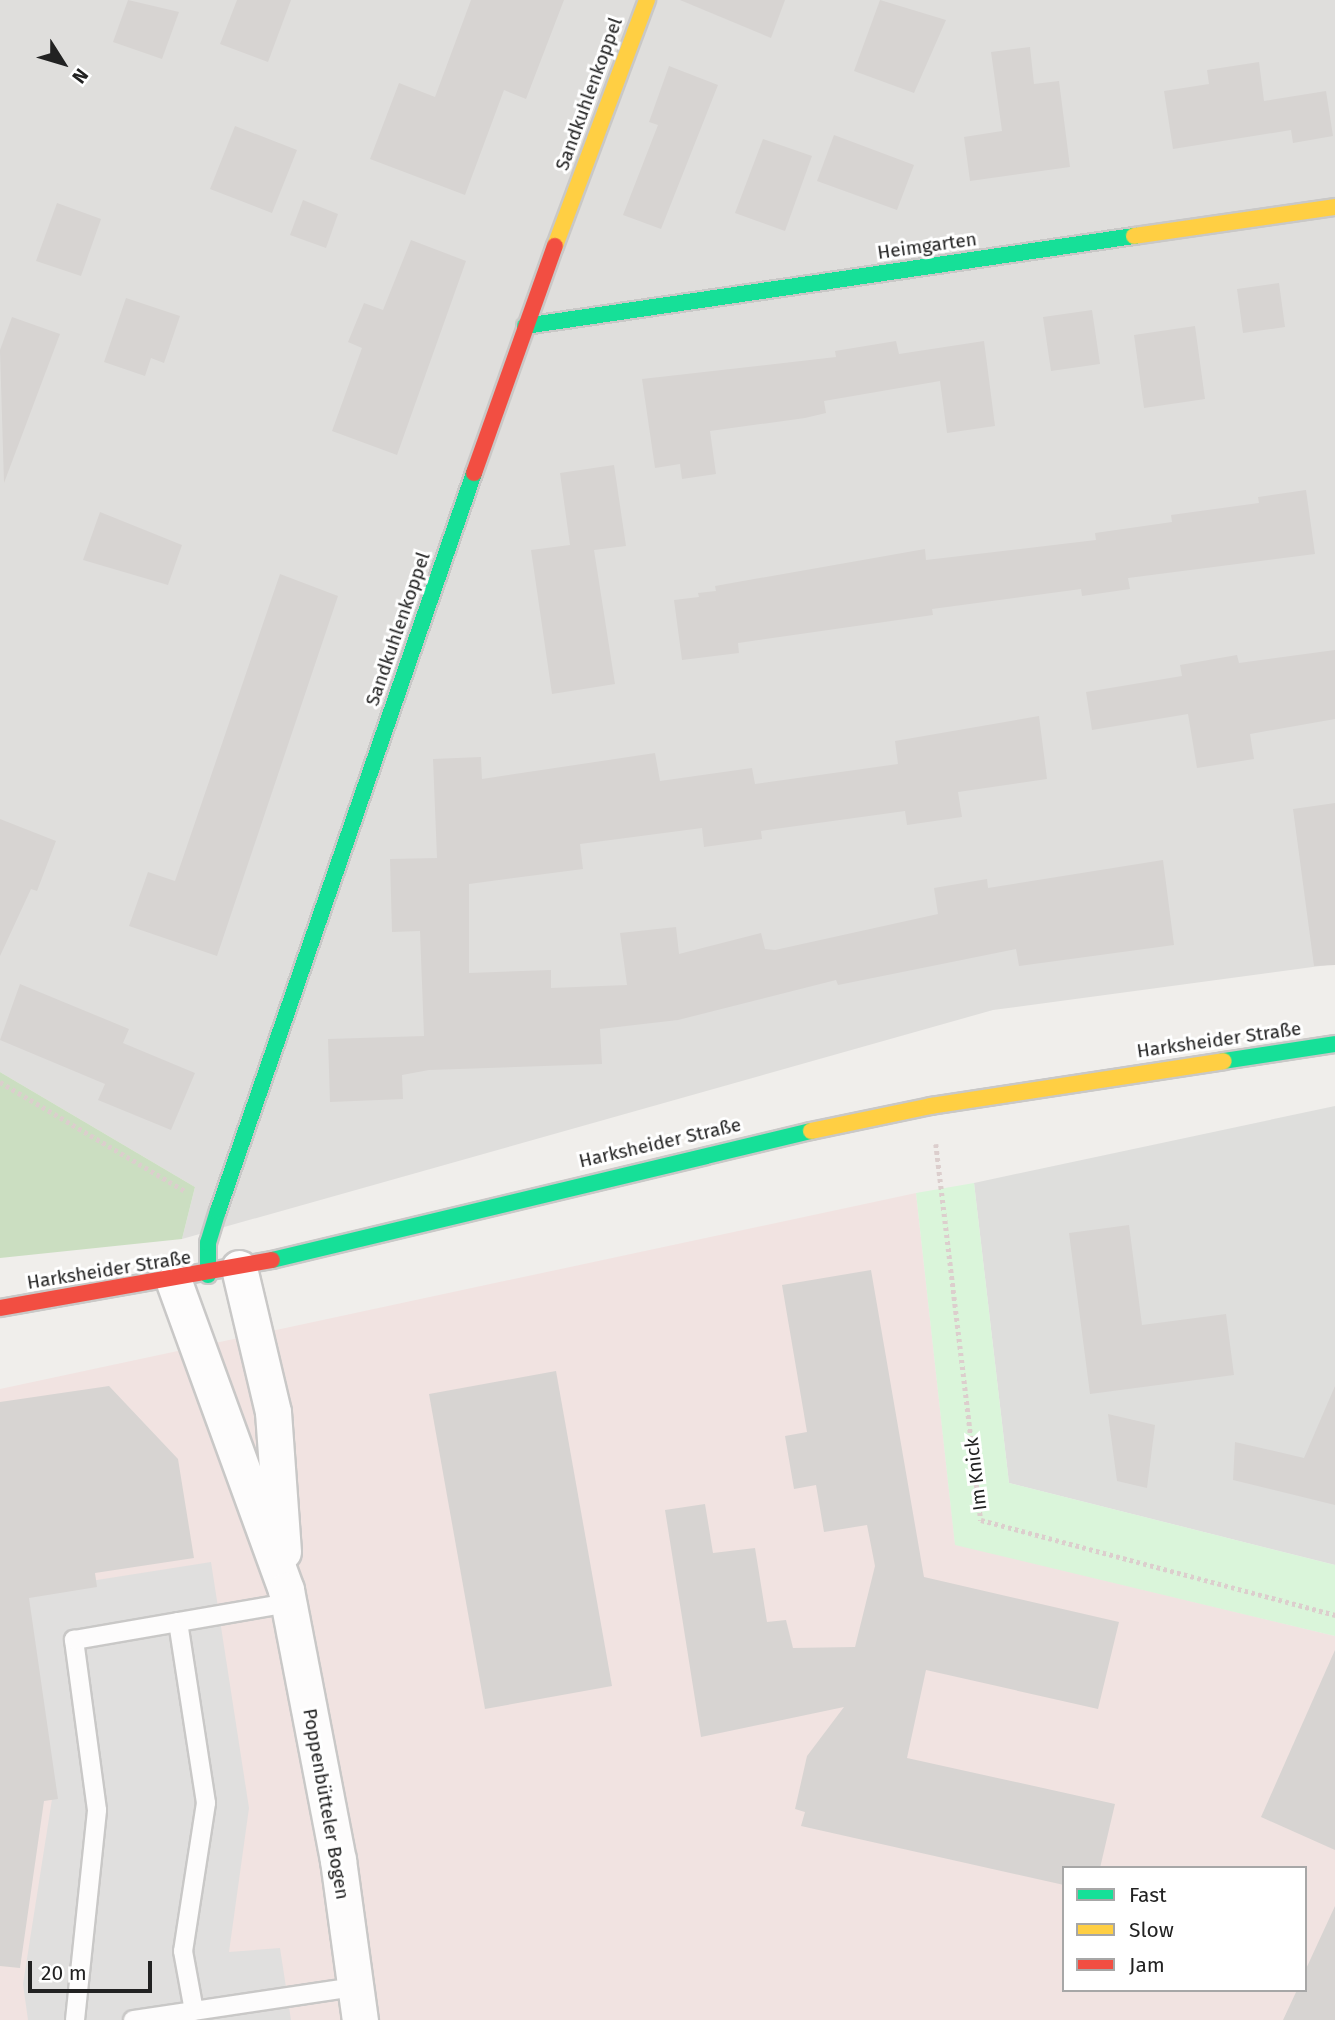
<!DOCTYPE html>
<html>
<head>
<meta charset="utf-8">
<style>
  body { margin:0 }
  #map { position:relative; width:1335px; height:2020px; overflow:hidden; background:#f0eeeb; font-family:"Fira Sans",sans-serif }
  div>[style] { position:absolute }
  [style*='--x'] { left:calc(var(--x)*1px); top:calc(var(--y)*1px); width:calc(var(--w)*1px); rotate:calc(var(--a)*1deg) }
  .residential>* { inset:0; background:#dfdedc }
  .commercial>* { inset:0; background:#f1e3e1 }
  .religious>* { inset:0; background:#dededc }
  .forest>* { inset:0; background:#cbdec1 }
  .park>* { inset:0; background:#daf5da }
  .parking>* { inset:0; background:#e0dfde }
  .building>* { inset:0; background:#d7d4d2 }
  .path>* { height:4.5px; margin-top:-2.25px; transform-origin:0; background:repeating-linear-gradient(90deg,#dccecd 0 3.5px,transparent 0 7px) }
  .roads { filter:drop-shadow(2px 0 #c9c8c7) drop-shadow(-2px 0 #c9c8c7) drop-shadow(0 2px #c9c8c7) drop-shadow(0 -2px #c9c8c7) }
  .lane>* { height:18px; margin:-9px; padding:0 9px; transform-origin:9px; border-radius:9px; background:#fdfcfc }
  .street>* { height:35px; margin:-17.5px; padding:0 17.5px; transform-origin:17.5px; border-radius:17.5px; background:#fdfcfc }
  .fast>* { height:16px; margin:-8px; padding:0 8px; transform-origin:8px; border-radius:8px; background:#16e098 }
  .slow>* { height:16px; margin:-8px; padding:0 8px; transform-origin:8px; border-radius:8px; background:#ffcf43 }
  .jam>* { height:16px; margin:-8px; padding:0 8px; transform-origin:8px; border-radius:8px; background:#f24e42 }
  span { translate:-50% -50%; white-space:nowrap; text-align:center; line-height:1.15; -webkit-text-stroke:6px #fff; paint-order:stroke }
  .street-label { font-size:19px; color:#222 }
  .legend { position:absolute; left:1062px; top:1866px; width:245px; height:126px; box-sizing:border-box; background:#fff; border:2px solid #a7a7a7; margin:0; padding:9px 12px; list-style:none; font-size:21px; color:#222 }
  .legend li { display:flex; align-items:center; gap:14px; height:35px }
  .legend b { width:35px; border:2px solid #a7a7a7 }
  .north { position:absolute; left:28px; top:28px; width:70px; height:70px; -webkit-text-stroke:5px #fff; paint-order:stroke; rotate:127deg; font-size:19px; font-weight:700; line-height:28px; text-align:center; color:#222 }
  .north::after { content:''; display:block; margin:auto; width:24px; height:32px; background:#222; clip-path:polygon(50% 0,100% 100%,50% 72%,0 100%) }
  .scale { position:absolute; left:28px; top:1961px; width:124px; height:32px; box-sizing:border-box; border:4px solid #222; border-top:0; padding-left:9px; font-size:21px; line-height:24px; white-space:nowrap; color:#222; -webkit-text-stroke:5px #fff; paint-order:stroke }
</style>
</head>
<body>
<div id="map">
  <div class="residential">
    <i style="clip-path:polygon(0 0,1335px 0,1335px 964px,993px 1010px,182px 1239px,195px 1187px,0 1072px)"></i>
  </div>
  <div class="commercial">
    <i style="clip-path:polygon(evenodd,916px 1193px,955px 1544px,1335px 1636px,1335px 2020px,0 2020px,0 1389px,916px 1193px,1064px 1868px,1305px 1868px,1305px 1990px,1064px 1990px,1064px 1868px)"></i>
  </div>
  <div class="religious">
    <i style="clip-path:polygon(1335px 1106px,1335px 1565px,1009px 1483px,974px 1183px)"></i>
  </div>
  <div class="forest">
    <i style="clip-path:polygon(0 1072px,195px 1187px,182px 1239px,0 1258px)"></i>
  </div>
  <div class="park">
    <i style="clip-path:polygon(974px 1183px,1009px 1483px,1335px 1565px,1335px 1636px,955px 1545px,916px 1193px)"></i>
  </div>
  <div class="parking">
    <i style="clip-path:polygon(211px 1562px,249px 1808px,229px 1952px,280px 1948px,291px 2020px,28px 2020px,23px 1984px,52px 1799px,21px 1592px)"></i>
  </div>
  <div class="building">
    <i style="clip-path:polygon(128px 0,179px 12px,162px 59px,113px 42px)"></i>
    <i style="clip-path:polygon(237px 0,291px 0,268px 62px,220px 44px)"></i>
    <i style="clip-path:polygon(471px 0,564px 0,526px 99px,504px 90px,465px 195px,370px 159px,399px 83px,435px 97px)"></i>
    <i style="clip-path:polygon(680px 0,785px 0,771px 38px)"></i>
    <i style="clip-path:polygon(880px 0,946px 20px,914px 93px,854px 71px)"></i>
    <i style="clip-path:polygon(1030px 47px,1034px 84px,1059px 81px,1070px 167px,970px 181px,964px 137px,1002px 131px,991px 52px)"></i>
    <i style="clip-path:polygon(1259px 62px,1264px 101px,1326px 91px,1333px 136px,1293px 143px,1291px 130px,1173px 149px,1164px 91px,1209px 84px,1207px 70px)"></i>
    <i style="clip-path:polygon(669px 66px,718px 85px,661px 229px,623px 215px,658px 125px,649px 122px)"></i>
    <i style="clip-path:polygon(235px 126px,297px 150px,272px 213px,210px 189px)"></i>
    <i style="clip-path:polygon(834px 135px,914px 165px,897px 210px,817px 181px)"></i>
    <i style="clip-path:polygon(763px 139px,812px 156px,785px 231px,735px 213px)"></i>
    <i style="clip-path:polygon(303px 200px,338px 214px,326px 248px,290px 235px)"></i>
    <i style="clip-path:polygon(57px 203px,101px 219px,81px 276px,36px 261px)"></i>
    <i style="clip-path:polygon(411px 240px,466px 261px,397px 455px,332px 431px,362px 348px,348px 342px,364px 303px,383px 310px)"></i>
    <i style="clip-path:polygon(1279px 283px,1285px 327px,1243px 333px,1237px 289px)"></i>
    <i style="clip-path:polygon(126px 298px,180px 316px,164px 363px,151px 358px,145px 376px,104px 362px)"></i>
    <i style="clip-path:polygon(1092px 310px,1100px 364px,1051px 371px,1043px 317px)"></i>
    <i style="clip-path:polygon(12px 317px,60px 334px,4px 483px,0 350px)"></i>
    <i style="clip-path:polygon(1195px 326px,1205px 399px,1144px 408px,1134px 335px)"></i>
    <i style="clip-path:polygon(896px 341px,899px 354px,984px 341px,995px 426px,947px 433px,940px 381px,824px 401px,826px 413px,805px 418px,710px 431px,716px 474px,682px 479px,680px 464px,655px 468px,642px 379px,836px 357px,835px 351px)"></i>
    <i style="clip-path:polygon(614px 465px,626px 546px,594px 550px,615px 684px,552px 694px,531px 550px,570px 545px,560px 473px)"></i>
    <i style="clip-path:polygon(1306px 490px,1315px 554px,1128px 578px,1130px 589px,1082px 596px,1081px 589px,932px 609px,933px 615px,738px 643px,739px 653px,682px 660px,674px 600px,699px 597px,698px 593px,716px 591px,715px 586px,925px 549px,926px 560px,1096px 540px,1095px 533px,1172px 522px,1171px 515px,1259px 503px,1258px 497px)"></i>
    <i style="clip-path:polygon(100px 512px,182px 545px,168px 585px,83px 560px)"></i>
    <i style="clip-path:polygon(280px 574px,338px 596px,217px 956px,129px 926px,148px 872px,175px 881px)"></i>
    <i style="clip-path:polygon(1335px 650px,1335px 719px,1250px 734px,1254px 759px,1197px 768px,1188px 714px,1092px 730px,1086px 692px,1182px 676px,1180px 665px,1237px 655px,1239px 663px)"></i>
    <i style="clip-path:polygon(1039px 716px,1047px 779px,958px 792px,962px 817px,907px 825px,905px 811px,761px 831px,762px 839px,704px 847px,702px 828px,580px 844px,583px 869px,469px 884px,469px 973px,551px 970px,551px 988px,627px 985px,620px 933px,676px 927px,679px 954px,761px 933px,765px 949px,775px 950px,938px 914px,934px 888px,987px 879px,988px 888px,1163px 860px,1174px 945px,1019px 966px,1016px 949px,838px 985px,836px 980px,678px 1020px,600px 1029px,602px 1064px,429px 1070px,402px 1075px,403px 1099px,330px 1102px,328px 1039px,424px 1036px,420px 931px,392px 932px,390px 859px,437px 858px,433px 759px,481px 757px,482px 779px,655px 753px,660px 781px,752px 768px,755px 784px,898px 764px,895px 741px)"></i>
    <i style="clip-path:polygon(1335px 803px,1335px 965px,1314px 966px,1293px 809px)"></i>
    <i style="clip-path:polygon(0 819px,56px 841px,37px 891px,31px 889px,0 956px)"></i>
    <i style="clip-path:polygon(20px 984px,129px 1029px,123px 1043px,195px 1073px,171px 1130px,98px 1100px,105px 1084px,0 1040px)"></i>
    <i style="clip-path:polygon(1129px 1225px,1142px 1325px,1226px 1314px,1234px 1375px,1090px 1394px,1069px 1233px)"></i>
    <i style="clip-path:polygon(871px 1270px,924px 1577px,1119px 1622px,1098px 1709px,926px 1670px,907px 1758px,1115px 1804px,1100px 1868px,1064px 1868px,1064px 1885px,801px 1826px,805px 1812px,795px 1809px,807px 1756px,844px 1707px,701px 1737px,665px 1510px,705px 1504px,713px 1553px,755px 1548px,767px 1622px,786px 1620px,793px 1648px,855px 1647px,875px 1566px,867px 1525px,824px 1532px,816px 1485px,794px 1489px,785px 1436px,807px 1432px,782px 1285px)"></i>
    <i style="clip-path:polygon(556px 1371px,612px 1686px,485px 1709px,429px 1394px)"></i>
    <i style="clip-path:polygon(109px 1386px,178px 1459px,194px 1558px,95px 1573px,97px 1587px,29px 1598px,58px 1799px,44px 1801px,20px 1968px,0 1966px,0 1402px)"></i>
    <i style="clip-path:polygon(1335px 1386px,1335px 1505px,1233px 1480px,1235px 1442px,1304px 1458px)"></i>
    <i style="clip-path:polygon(1108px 1414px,1155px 1425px,1147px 1488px,1117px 1481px)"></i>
    <i style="clip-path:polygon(1335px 1650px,1335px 1850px,1261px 1817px)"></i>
    <i style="clip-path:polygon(1335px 1906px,1335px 2020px,1283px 2020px,1297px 1990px,1305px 1990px,1305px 1971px)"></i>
  </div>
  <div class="path">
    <i style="--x:0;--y:1082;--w:215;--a:30.5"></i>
    <i style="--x:936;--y:1144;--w:379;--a:83.2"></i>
    <i style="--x:981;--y:1520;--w:367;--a:15"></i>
  </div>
  <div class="roads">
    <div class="lane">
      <i style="--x:178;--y:1622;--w:183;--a:81.2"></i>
      <i style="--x:206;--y:1803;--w:150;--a:98.8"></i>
      <i style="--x:183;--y:1951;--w:61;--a:79.6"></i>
      <i style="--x:75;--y:2020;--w:211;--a:-84"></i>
      <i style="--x:97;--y:1810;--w:172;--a:-97.7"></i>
      <i style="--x:74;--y:1640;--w:218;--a:-9.8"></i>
      <i style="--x:133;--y:2020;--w:224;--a:-8.5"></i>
    </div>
    <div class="street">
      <i style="--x:239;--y:1268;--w:148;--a:76.7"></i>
      <i style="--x:273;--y:1412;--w:140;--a:85.9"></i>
      <i style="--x:174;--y:1282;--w:328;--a:70"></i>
      <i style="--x:286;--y:1590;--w:275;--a:79.1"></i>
      <i style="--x:338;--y:1860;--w:162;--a:82.2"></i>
    </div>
    <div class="fast">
      <i style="--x:525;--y:326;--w:616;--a:-8.41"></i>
      <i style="--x:1224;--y:1061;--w:112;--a:-8.7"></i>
      <i style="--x:272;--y:1260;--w:554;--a:-13.46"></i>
      <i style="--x:208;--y:1275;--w:32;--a:-90"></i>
      <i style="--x:208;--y:1243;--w:34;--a:-73"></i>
      <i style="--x:218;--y:1211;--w:781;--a:-70.87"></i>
    </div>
    <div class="slow">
      <i style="--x:1134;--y:236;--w:203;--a:-8.2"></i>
      <i style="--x:555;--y:246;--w:263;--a:-69.5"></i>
      <i style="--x:811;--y:1131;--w:123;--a:-11.8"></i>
      <i style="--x:931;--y:1106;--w:296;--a:-8.7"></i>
    </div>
    <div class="jam">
      <i style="--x:474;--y:473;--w:241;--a:-70.4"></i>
      <i style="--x:0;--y:1308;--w:276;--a:-10"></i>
    </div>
  </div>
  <div class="street-label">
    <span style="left:589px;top:94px;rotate:-70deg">Sandkuhlenkoppel</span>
    <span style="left:927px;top:246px;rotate:-8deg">Heimgarten</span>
    <span style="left:398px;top:629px;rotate:-71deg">Sandkuhlenkoppel</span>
    <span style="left:1219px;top:1040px;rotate:-8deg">Harksheider Straße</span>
    <span style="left:660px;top:1143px;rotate:-13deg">Harksheider Straße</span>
    <span style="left:109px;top:1270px;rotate:-9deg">Harksheider Straße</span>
    <span style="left:976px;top:1474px;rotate:-97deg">Im Knick</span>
    <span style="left:326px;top:1804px;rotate:80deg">Poppenbütteler Bogen</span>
  </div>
  <ul class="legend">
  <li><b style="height:9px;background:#16e098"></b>Fast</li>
  <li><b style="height:9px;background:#ffcf43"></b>Slow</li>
  <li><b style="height:9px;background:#f24e42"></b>Jam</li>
  </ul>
  <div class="north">N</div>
  <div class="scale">20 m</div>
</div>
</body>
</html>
